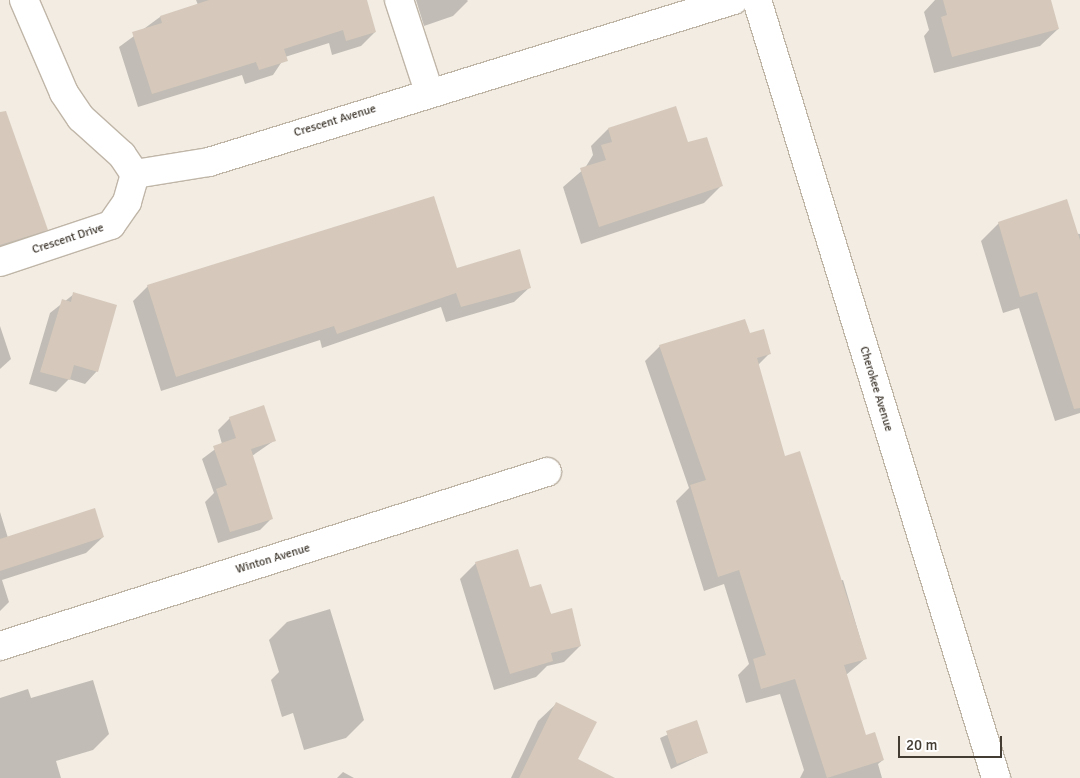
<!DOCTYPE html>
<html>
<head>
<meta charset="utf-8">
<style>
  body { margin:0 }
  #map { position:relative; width:1080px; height:778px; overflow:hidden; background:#f2ece3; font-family:Signika,sans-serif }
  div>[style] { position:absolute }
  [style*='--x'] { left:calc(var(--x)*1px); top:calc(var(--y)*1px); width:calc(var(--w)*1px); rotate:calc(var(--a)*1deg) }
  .shadow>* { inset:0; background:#0003 }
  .building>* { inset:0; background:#d6c9bb }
  .roads { filter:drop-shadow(1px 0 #c0b6a8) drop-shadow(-1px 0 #c0b6a8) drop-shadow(0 1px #c0b6a8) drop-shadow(0 -1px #c0b6a8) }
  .minor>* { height:28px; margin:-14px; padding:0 14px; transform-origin:14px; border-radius:14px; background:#fff }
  span { translate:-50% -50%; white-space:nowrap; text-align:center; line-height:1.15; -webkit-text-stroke:4.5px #fff; paint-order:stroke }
  .street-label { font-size:12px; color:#433c33 }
  .scale { position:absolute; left:898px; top:736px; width:104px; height:22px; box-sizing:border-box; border:2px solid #433c33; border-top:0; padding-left:6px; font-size:15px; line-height:18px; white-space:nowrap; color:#433c33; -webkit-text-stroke:4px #fff; paint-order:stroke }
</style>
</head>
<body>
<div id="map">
  <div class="shadow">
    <i style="clip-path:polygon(196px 0,365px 0,375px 32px,361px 46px,332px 55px,329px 43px,285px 57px,273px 75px,245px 84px,242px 75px,138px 107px,119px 47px,160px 17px,198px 5px)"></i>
    <i style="clip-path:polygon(416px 0,467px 0,468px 1px,453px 16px,424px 26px)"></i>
    <i style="clip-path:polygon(935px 0,1050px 0,1058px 29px,1040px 46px,934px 73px,924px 36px,929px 30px,924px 12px)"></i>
    <i style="clip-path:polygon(608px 129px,687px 144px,721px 186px,704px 203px,581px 244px,563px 187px,585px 168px,593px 155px,591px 146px)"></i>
    <i style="clip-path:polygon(0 145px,46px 229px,32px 244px,0 254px)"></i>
    <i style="clip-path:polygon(999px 223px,1080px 234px,1080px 413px,1055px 421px,1019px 308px,1003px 313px,981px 241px)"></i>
    <i style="clip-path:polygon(456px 269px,529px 288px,514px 302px,446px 322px,441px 307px,322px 348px,320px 340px,161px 391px,133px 301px,148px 286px)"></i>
    <i style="clip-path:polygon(74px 294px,97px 371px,85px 384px,69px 379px,56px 392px,29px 384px,50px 313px)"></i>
    <i style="clip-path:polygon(0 326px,11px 359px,0 369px)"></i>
    <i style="clip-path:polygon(749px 334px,770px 353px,757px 366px,784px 457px,838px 581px,843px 580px,866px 658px,846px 675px,865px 737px,883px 760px,878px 764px,882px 778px,800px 778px,804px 770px,780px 694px,746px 703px,738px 675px,749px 664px,724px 584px,704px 591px,676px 501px,689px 488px,645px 361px,660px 346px)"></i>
    <i style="clip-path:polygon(230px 418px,275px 440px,252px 456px,272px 518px,260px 530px,218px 543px,205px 502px,214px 493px,202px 459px,222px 444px,218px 430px)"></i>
    <i style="clip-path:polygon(0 512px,8px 538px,103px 537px,86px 553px,2px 580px,9px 602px,0 611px)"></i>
    <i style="clip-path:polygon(476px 563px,529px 589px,580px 646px,564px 662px,547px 666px,536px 677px,494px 690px,460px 579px)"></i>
    <i style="clip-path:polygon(330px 609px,364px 720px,346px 738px,304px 750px,293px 713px,282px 717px,271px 680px,279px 672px,269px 640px,287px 622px)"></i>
    <i style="clip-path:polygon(93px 680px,109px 734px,93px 750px,56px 761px,61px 778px,0 778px,0 698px,28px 689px,31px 698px)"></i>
    <i style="clip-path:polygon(556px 704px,583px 778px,511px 778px,538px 721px)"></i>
    <i style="clip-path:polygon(696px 722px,706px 753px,671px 769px,660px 738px)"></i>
    <i style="clip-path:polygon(343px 772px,354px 778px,337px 778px)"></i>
  </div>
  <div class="building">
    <i style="clip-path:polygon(209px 0,367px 0,376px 32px,346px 41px,343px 30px,284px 49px,288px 61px,259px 70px,256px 62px,152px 94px,132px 32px,162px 23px,160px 16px)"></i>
    <i style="clip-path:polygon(943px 0,1051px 0,1059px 29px,952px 57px,941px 17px,947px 15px)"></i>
    <i style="clip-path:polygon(676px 106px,688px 142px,707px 137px,723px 186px,599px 227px,580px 168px,606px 160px,601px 145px,612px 142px,608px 128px)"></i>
    <i style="clip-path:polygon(6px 111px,48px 230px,0 245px,0 112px)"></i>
    <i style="clip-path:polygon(434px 196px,457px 268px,520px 249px,531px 288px,461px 307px,456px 293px,337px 334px,334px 326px,176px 377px,147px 285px)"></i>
    <i style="clip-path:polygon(1067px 199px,1080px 240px,1080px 408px,1074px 409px,1037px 292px,1020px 297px,998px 222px)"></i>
    <i style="clip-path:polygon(73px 292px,117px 305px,98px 372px,74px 365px,70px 380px,40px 372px,62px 299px,71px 302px)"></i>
    <i style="clip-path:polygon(745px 319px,750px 333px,764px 329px,771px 354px,757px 358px,785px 456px,800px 451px,867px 659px,844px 665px,866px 735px,875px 732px,884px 760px,827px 778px,795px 679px,761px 689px,753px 659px,766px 655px,739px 570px,718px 577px,690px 485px,706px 480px,659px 345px)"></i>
    <i style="clip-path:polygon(264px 405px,276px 441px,251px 449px,273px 519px,230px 532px,216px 489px,227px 485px,213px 446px,236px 438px,229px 417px)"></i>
    <i style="clip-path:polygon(95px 508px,104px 537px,0 571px,0 539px)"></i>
    <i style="clip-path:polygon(518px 549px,530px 587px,541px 584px,551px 614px,572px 608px,581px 646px,551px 653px,553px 661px,510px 674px,475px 562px)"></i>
    <i style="clip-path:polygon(556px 702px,597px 722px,578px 759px,615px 778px,519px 778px)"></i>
    <i style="clip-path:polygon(697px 720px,708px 753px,677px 764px,666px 731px)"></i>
  </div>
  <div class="roads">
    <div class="minor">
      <i style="--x:24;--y:0;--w:101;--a:66.7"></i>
      <i style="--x:64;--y:93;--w:30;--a:56"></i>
      <i style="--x:81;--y:118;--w:55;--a:42.1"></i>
      <i style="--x:122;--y:155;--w:23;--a:56"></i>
      <i style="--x:399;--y:0;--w:97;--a:71.9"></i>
      <i style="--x:757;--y:0;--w:814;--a:72.92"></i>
      <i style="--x:135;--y:174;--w:75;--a:-9.2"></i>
      <i style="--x:209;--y:162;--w:549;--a:-17.15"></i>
      <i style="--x:0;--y:262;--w:117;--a:-18.4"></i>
      <i style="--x:111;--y:225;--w:28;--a:-55"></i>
      <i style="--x:127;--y:202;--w:29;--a:-74"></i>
      <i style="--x:0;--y:646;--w:574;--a:-17.65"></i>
    </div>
  </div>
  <div class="street-label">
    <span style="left:335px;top:121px;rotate:-17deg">Crescent Avenue</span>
    <span style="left:68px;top:239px;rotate:-18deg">Crescent Drive</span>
    <span style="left:876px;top:389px;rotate:73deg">Cherokee Avenue</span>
    <span style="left:273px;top:559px;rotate:-17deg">Winton Avenue</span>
  </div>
  <div class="scale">20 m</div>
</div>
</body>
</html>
